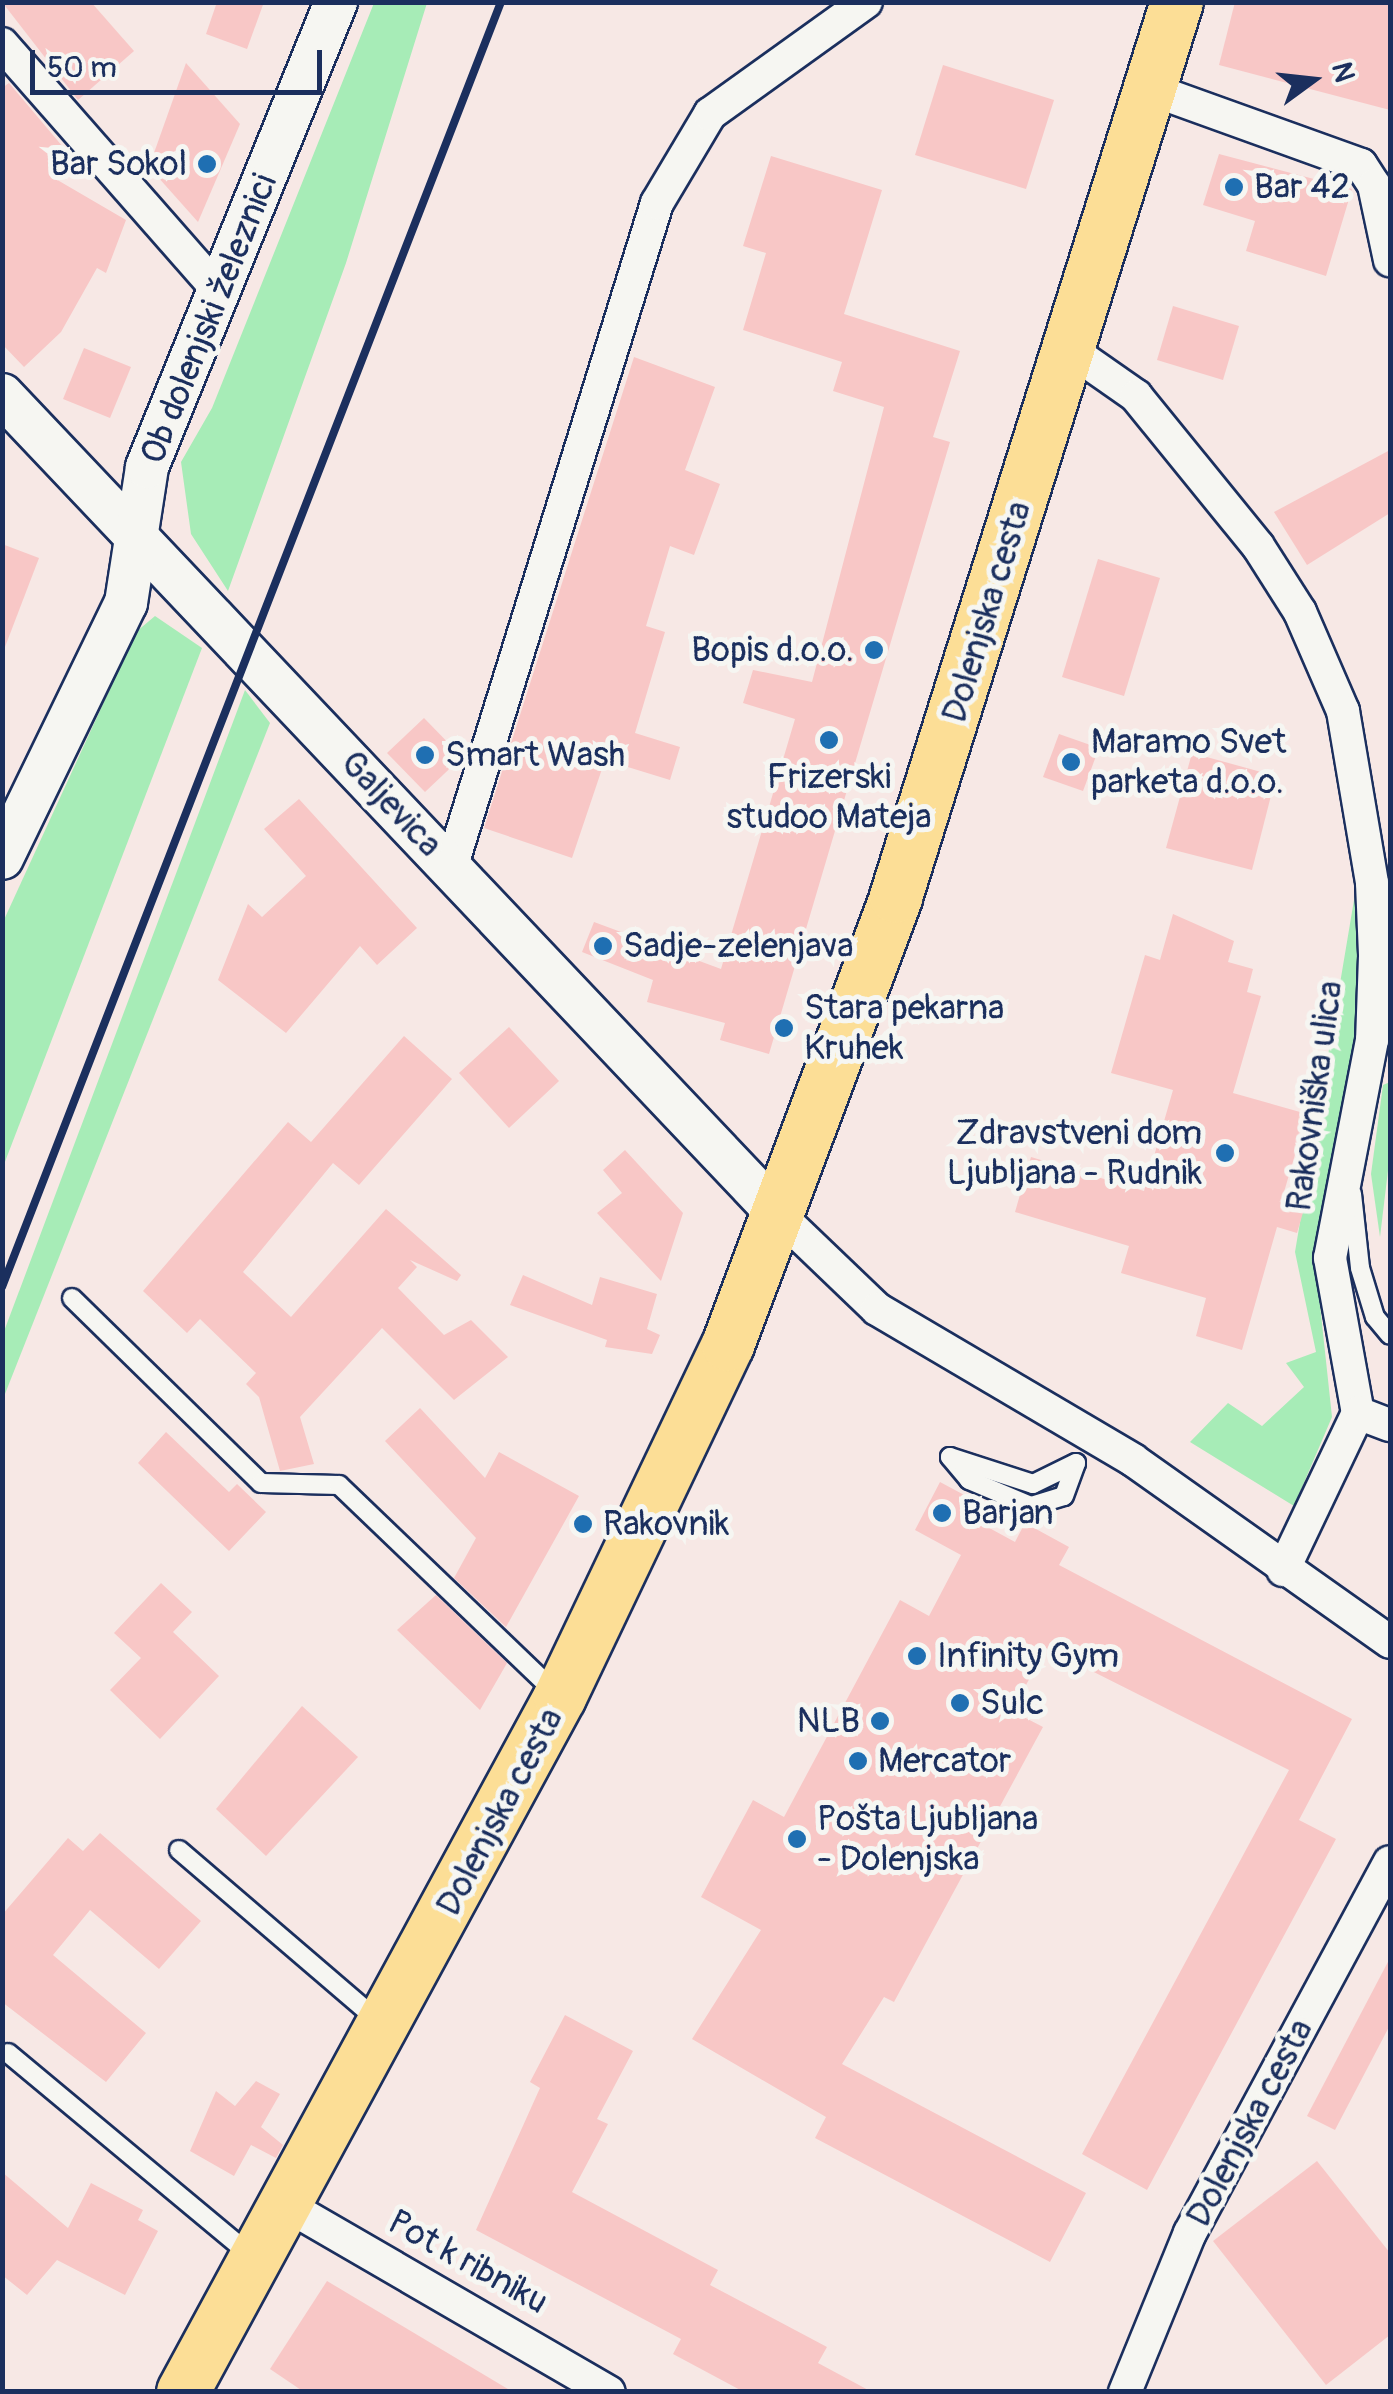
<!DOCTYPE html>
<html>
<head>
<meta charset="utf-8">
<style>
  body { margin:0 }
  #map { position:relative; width:1393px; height:2394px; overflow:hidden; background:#f7e8e5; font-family:Pangolin,sans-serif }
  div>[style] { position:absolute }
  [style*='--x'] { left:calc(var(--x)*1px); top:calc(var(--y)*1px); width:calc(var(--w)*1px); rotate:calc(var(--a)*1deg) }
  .green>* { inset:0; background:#a7ecb7 }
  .building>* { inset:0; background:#f8c7c6 }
  .roads { filter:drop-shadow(2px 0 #1b2f5e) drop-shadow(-2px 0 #1b2f5e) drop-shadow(0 2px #1b2f5e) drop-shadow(0 -2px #1b2f5e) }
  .service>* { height:18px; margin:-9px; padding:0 9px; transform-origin:9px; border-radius:9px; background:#f6f6f2 }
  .minor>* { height:32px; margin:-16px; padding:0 16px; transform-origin:16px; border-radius:16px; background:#f6f6f2 }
  .tertiary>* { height:42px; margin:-21px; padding:0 21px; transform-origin:21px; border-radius:21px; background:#f6f6f2 }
  .primary>* { height:52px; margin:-26px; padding:0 26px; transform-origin:26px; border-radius:26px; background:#fcde96 }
  .rail>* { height:8px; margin:-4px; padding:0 4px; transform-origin:4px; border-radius:4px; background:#1b2f5e }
  .dots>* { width:28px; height:28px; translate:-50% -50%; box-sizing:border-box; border:5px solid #f6f6f2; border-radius:50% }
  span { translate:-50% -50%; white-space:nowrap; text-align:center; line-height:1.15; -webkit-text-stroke:10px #f6f6f2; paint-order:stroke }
  .poi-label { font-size:35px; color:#1b2f5e }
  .right { translate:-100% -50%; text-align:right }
  .left { translate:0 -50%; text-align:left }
  .street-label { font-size:35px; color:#1b2f5e }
  .frame { position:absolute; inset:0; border:5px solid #1b2f5e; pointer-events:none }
  .north { position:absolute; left:1263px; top:30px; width:100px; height:100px; -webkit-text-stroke:8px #f6f6f2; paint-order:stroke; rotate:75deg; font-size:28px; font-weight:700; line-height:40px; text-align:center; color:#1b2f5e }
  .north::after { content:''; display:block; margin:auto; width:35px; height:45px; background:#1b2f5e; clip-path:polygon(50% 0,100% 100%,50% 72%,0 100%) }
  .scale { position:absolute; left:30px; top:50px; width:292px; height:45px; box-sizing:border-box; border:5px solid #1b2f5e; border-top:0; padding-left:12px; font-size:30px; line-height:35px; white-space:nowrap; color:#1b2f5e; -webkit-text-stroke:8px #f6f6f2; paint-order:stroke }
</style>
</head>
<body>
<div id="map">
  <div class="green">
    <i style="clip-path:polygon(374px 3px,427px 3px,346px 263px,228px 591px,191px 534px,181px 462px,212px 408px)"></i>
    <i style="clip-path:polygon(155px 616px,202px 648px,3px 1167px,3px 922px,136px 632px)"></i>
    <i style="clip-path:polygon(245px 690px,270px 723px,3px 1399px,3px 1334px)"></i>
    <i style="clip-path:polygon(1355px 894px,1361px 920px,1356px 1039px,1317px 1277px,1332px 1417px,1294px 1506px,1190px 1442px,1228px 1403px,1262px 1426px,1304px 1387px,1286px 1363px,1316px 1352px,1295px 1252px)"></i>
    <i style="clip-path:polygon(1390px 1082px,1390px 1154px,1380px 1237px,1371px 1174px,1383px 1085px)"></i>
  </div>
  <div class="building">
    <i style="clip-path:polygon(2px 2px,91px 2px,134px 51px,78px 100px)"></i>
    <i style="clip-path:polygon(217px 2px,264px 2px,247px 49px,206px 34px)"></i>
    <i style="clip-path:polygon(1235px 2px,1390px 2px,1390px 110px,1219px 65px)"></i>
    <i style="clip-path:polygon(186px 63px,240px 124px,198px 222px,149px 167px)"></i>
    <i style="clip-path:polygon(943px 65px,1054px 100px,1026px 189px,915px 155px)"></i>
    <i style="clip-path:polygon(9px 83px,74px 160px,54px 178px,126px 220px,106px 273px,97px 268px,61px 332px,24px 367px,2px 344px,2px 88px)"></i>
    <i style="clip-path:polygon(1219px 154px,1352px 189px,1326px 276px,1246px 251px,1255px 221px,1203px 205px)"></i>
    <i style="clip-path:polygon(771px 156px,882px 190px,844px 314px,960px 351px,933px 437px,950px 442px,769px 1054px,720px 1040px,725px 1023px,647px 1002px,653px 980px,582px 952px,594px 922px,721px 969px,795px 719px,743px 703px,753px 670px,812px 682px,884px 407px,833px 391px,842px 362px,743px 330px,766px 253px,743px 246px)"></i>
    <i style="clip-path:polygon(1173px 306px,1239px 326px,1223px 380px,1157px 360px)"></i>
    <i style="clip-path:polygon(84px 348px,131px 367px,110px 418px,63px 399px)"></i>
    <i style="clip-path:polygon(634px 357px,715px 387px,685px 470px,720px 484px,694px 555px,670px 546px,646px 626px,665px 632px,635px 733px,680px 747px,670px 780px,605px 760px,572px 858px,484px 828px)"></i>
    <i style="clip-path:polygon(1390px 450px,1390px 513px,1307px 565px,1274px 512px)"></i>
    <i style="clip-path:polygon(2px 544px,39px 558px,5px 647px,2px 646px)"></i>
    <i style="clip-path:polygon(1098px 559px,1160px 578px,1124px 696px,1062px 677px)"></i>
    <i style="clip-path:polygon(424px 718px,462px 757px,425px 792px,387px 753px)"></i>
    <i style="clip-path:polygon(1059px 734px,1099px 748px,1083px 791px,1043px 777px)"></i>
    <i style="clip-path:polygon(1192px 753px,1276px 776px,1252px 870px,1166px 848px)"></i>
    <i style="clip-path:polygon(299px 799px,417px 928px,377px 965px,360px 946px,286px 1033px,218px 980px,248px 904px,262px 917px,306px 876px,264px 829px)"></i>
    <i style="clip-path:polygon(1173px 914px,1234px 941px,1228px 962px,1253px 969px,1247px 992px,1261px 996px,1233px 1093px,1307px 1114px,1284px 1192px,1307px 1199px,1297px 1233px,1277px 1227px,1242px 1350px,1196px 1336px,1206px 1298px,1121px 1273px,1129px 1246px,1015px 1212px,1031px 1157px,1144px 1191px,1173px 1090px,1111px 1073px,1145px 955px,1160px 960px)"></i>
    <i style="clip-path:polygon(509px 1027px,559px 1081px,509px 1128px,459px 1073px)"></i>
    <i style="clip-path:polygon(404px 1036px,452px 1079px,359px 1185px,333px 1163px,243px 1272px,291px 1317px,386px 1209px,461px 1275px,457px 1281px,410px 1260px,417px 1267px,398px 1288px,444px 1335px,471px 1320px,508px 1357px,454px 1400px,382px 1328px,300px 1417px,314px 1464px,280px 1471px,259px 1397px,246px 1384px,256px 1373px,200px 1319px,187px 1333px,143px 1291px,288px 1122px,311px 1142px)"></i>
    <i style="clip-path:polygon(625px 1150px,683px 1213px,661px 1281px,597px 1213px,622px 1193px,603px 1170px)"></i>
    <i style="clip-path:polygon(523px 1275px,592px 1305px,600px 1277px,657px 1294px,647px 1329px,660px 1335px,652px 1354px,605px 1347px,607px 1340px,510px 1305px)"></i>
    <i style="clip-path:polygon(420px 1408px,485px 1478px,499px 1452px,579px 1496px,506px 1627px,454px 1578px,476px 1538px,385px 1441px)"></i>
    <i style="clip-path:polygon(166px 1432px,229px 1492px,237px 1484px,266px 1512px,229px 1551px,138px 1463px)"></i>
    <i style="clip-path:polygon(940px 1482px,968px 1497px,960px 1512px,1015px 1542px,1025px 1523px,1069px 1547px,1059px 1565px,1352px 1719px,1299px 1820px,1336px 1839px,1147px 2190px,1082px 2154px,1289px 1770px,1046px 1648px,1012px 1711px,1043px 1727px,894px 2002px,884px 1997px,842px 2064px,1086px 2193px,1050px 2262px,815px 2138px,826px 2117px,692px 2039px,761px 1930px,701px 1897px,753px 1800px,784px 1817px,900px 1600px,929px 1616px,961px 1555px,915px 1530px)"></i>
    <i style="clip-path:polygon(161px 1583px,192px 1612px,173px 1632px,219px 1676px,160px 1739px,110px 1690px,141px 1658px,114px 1633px)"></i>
    <i style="clip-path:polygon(436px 1595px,507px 1663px,480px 1710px,397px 1630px)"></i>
    <i style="clip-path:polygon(302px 1706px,358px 1757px,266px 1856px,216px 1809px)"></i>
    <i style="clip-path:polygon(100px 1833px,201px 1921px,159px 1969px,90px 1910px,53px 1955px,146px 2033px,106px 2082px,2px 2002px,2px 1915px,68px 1838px,83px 1851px)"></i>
    <i style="clip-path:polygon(1390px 1958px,1390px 2025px,1335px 2130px,1307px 2116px)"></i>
    <i style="clip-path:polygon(565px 2015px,633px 2051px,597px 2119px,608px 2124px,572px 2192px,718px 2270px,710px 2285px,827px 2347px,818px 2363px,872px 2392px,744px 2392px,673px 2354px,681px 2339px,476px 2230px,540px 2088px,530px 2082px)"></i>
    <i style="clip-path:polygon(256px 2081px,280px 2094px,261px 2127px,283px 2145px,276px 2158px,251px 2145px,234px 2176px,190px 2151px,216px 2091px,235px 2106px)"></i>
    <i style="clip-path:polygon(1317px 2161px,1390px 2253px,1390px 2335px,1326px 2385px,1213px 2241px)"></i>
    <i style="clip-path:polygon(2px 2172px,68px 2228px,91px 2183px,143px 2210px,138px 2220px,158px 2231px,125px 2295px,57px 2260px,27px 2295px,2px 2275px)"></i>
    <i style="clip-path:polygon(327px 2281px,513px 2392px,304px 2392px,270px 2369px)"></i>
  </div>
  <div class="roads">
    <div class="service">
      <i style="--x:1352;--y:1194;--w:74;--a:83.8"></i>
      <i style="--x:1360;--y:1268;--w:51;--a:73"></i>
      <i style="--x:1375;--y:1317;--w:23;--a:50"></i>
      <i style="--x:72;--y:1298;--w:264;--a:44.4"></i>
      <i style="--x:261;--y:1483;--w:78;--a:1.5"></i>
      <i style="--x:339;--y:1485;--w:301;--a:43.8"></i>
      <i style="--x:950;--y:1457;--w:30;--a:50"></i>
      <i style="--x:969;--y:1480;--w:67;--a:22.8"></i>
      <i style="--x:1031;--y:1506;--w:34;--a:-17"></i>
      <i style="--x:1064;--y:1496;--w:35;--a:-70"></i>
      <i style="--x:950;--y:1457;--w:87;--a:18"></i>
      <i style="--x:1033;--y:1484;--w:48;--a:-26"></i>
      <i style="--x:179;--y:1850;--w:266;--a:40.6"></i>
      <i style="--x:8;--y:2053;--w:317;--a:39.8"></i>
    </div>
    <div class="minor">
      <i style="--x:2;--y:44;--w:329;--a:48.7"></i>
      <i style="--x:1150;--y:89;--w:224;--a:19.8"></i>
      <i style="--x:1361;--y:165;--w:24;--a:57"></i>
      <i style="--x:1374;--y:185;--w:77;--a:78"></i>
      <i style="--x:1069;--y:349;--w:82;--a:35"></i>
      <i style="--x:1136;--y:396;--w:193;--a:50.9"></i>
      <i style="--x:1258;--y:546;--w:78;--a:57.5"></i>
      <i style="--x:1300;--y:612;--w:108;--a:66.5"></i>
      <i style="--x:1343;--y:711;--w:174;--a:80.4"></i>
      <i style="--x:1372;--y:883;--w:73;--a:87.6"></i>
      <i style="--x:1375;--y:956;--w:84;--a:92"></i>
      <i style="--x:1372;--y:1040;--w:222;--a:100.9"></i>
      <i style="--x:1330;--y:1258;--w:158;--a:79.8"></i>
      <i style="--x:1358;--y:1413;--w:174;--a:115.5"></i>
      <i style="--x:451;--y:868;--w:696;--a:-72.79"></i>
      <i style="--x:657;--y:203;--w:104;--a:-59.2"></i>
      <i style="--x:710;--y:114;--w:192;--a:-35.7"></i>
      <i style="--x:778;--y:1214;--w:137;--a:43.8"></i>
      <i style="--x:877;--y:1309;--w:297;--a:30.5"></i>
      <i style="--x:1133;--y:1460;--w:315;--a:35.3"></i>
      <i style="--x:1358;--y:1413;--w:34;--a:21"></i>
      <i style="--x:286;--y:2205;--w:373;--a:30.1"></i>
      <i style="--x:1125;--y:2392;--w:172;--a:-67.8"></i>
      <i style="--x:1190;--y:2233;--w:421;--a:-61.7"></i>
    </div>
    <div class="tertiary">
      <i style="--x:2;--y:395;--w:1128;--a:46.54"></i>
      <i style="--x:2;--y:858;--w:284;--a:-64.1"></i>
      <i style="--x:126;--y:603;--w:138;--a:-81.2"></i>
      <i style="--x:147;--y:467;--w:502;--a:-67.88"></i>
    </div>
    <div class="primary">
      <i style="--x:183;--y:2392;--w:791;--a:-61.52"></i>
      <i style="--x:560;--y:1697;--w:390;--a:-64.5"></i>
      <i style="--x:728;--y:1345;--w:478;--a:-69.4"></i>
      <i style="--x:896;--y:897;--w:938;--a:-72.57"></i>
    </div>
  </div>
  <div class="rail">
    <i style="--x:2;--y:1287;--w:1378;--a:-68.78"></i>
  </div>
  <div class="dots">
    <i style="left:207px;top:164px;background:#1f6fb2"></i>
    <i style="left:1234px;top:187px;background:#1f6fb2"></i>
    <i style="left:874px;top:650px;background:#1f6fb2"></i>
    <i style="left:829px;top:740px;background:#1f6fb2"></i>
    <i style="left:425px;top:755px;background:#1f6fb2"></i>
    <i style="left:1071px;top:762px;background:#1f6fb2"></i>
    <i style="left:603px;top:946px;background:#1f6fb2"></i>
    <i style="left:784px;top:1028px;background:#1f6fb2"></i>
    <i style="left:1225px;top:1153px;background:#1f6fb2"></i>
    <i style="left:942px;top:1513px;background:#1f6fb2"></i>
    <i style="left:583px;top:1524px;background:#1f6fb2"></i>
    <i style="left:917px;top:1656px;background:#1f6fb2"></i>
    <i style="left:960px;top:1703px;background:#1f6fb2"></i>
    <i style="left:880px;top:1721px;background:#1f6fb2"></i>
    <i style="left:858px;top:1761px;background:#1f6fb2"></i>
    <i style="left:797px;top:1839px;background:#1f6fb2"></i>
  </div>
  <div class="poi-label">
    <span class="right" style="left:187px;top:164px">Bar Sokol</span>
    <span class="left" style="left:1254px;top:187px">Bar 42</span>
    <span class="right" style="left:854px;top:650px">Bopis d.o.o.</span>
    <span class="left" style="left:1091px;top:762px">Maramo Svet<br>parketa d.o.o.</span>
    <span class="left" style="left:445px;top:755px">Smart Wash</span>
    <span style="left:829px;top:797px">Frizerski<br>studoo Mateja</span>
    <span class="left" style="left:623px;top:946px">Sadje-zelenjava</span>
    <span class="left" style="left:804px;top:1028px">Stara pekarna<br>Kruhek</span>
    <span class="right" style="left:1202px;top:1153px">Zdravstveni dom<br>Ljubljana - Rudnik</span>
    <span class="left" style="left:962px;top:1513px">Barjan</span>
    <span class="left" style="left:603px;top:1524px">Rakovnik</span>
    <span class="left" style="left:937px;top:1656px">Infinity Gym</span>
    <span class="left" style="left:980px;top:1703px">Sulc</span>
    <span class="right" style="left:860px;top:1721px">NLB</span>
    <span class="left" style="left:878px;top:1761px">Mercator</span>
    <span class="left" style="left:817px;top:1839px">Pošta Ljubljana<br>- Dolenjska</span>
  </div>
  <div class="street-label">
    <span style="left:209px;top:319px;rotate:-68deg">Ob dolenjski železnici</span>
    <span style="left:987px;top:612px;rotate:-73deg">Dolenjska cesta</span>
    <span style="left:391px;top:804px;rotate:47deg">Galjevica</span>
    <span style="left:1315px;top:1096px;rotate:-82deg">Rakovniška ulica</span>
    <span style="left:500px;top:1812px;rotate:-62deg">Dolenjska cesta</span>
    <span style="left:1250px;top:2123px;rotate:-62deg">Dolenjska cesta</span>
    <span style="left:468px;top:2262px;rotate:29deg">Pot k ribniku</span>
  </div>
  <div class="frame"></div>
  <div class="north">N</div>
  <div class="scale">50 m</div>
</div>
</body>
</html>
